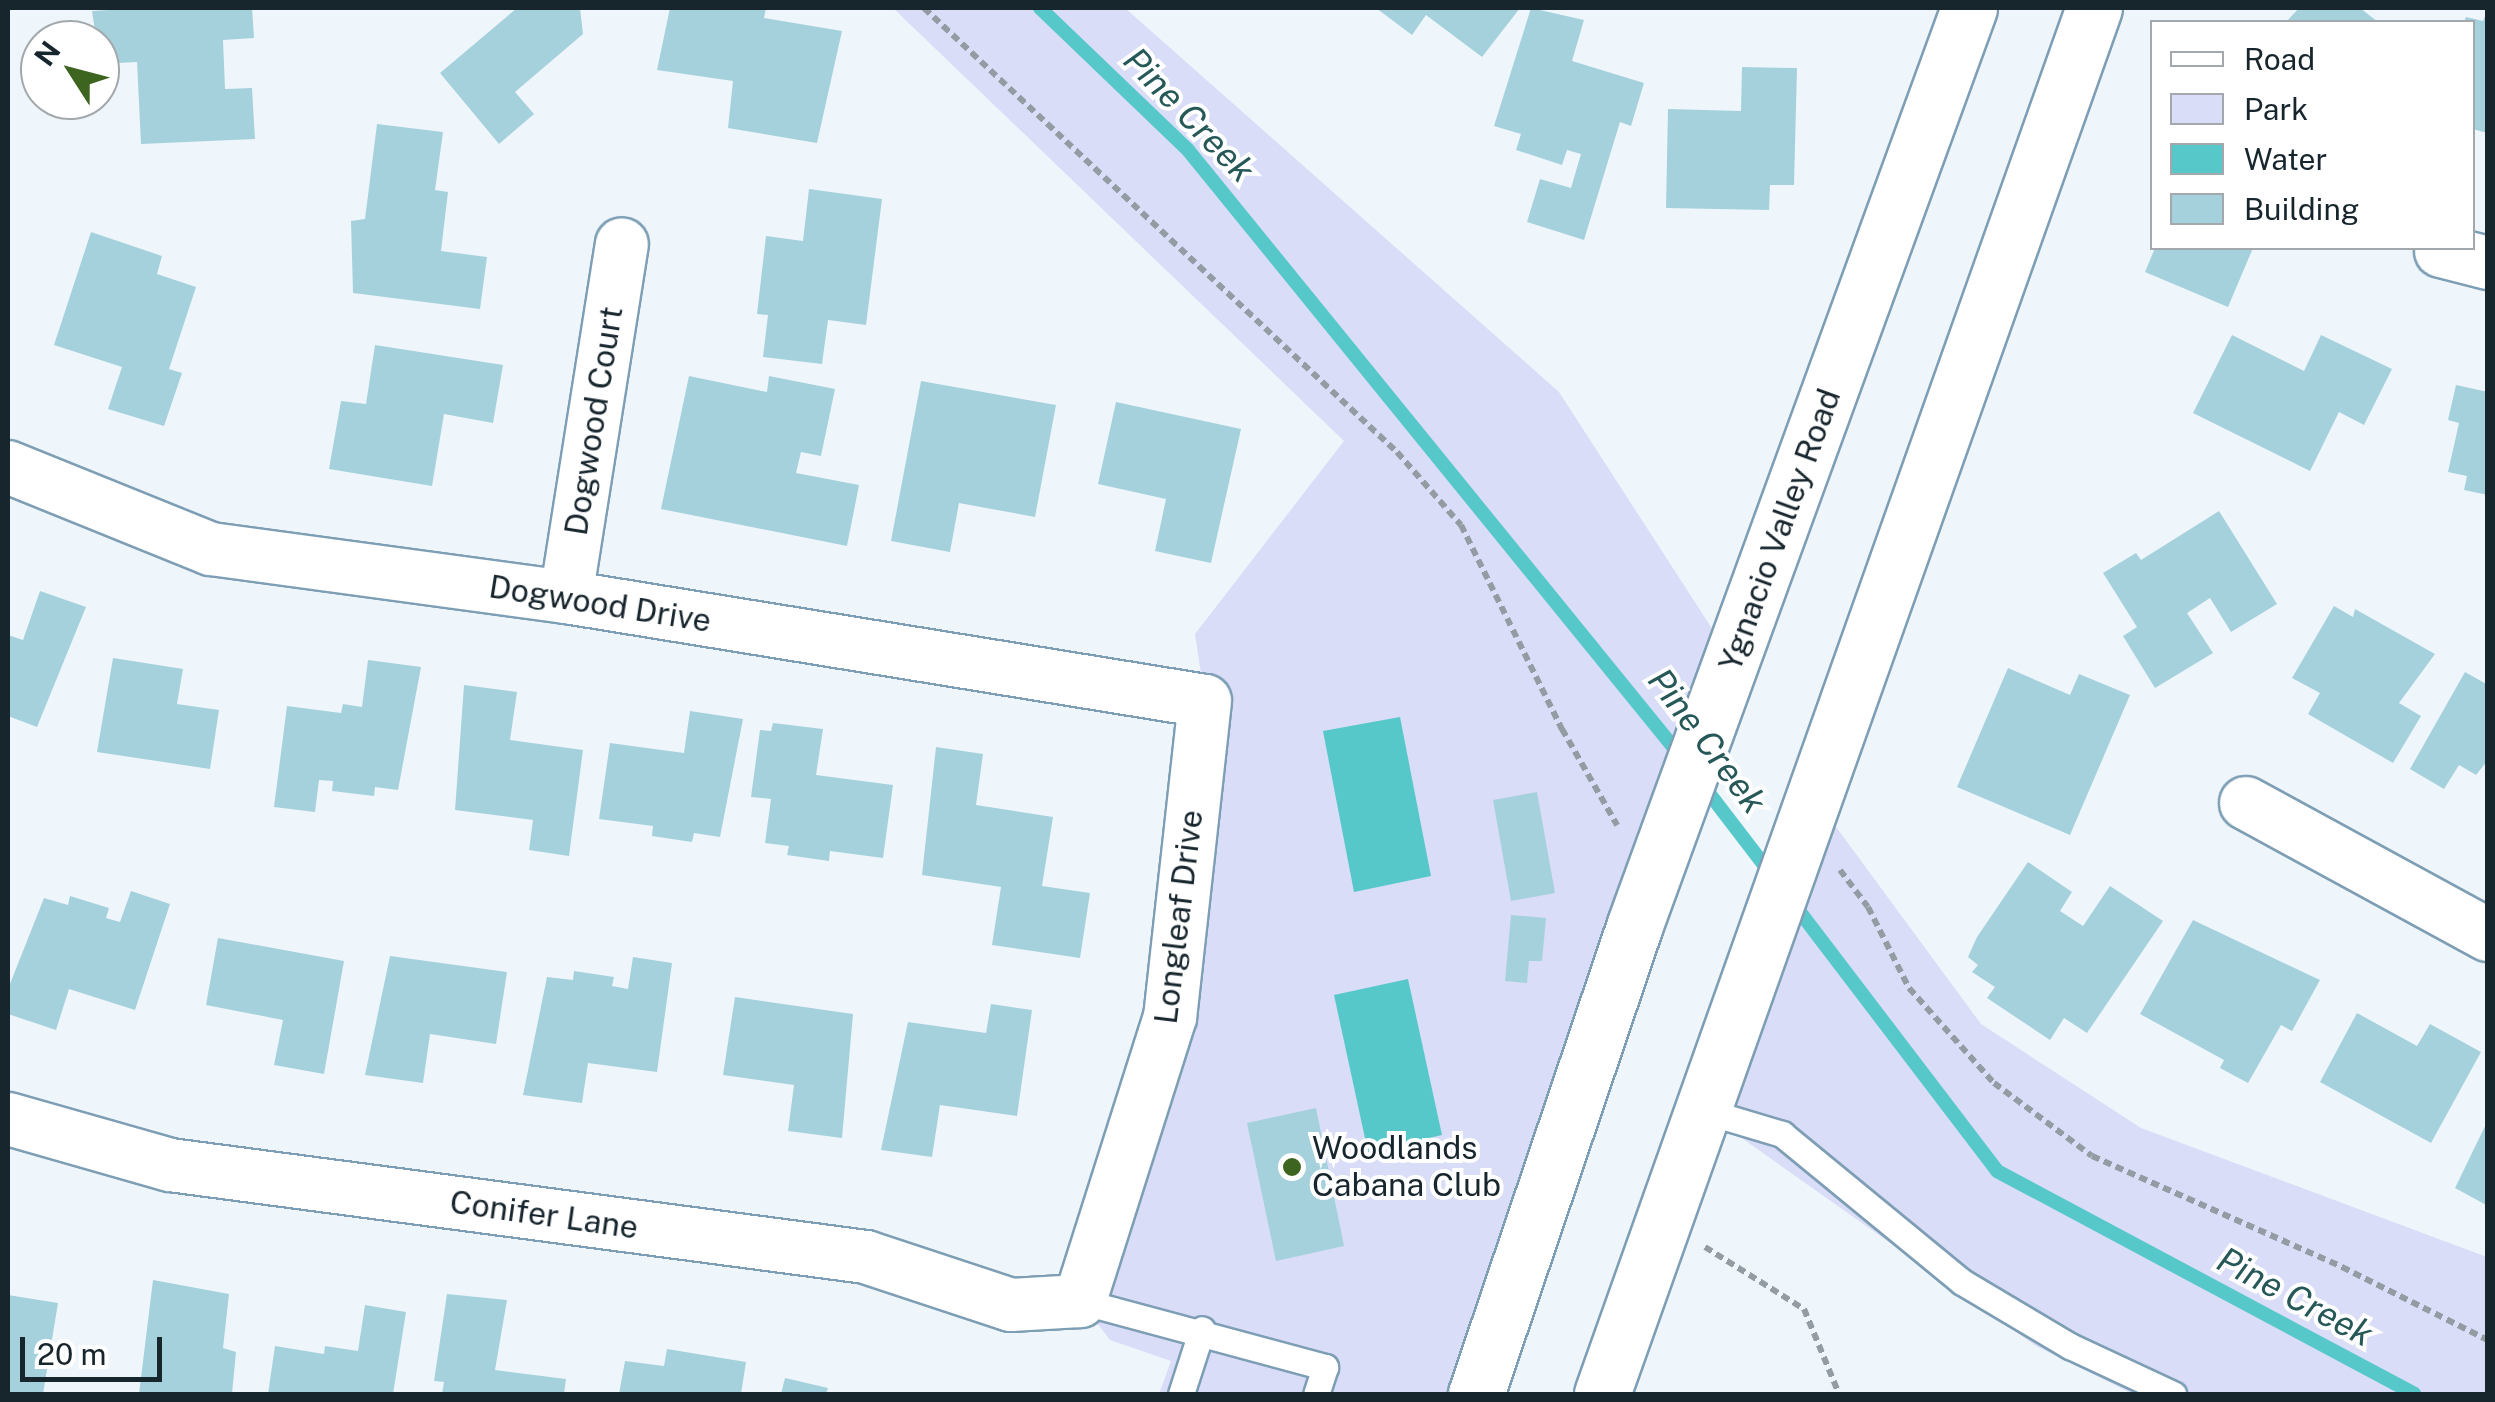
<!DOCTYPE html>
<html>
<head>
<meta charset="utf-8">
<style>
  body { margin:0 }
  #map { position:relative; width:2495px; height:1402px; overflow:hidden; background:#eff6fb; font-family:"Public Sans",sans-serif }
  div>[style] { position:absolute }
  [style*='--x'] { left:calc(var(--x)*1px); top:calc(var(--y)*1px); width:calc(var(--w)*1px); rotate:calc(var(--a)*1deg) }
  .green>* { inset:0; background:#d9ddf7 }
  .water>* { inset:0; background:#57c8c9 }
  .stream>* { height:14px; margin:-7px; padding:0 7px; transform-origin:7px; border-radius:7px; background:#57c8c9 }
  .building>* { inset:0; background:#a5d1dd }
  .path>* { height:6px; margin-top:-3px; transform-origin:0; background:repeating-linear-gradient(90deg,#929ca2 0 8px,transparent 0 13px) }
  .roads { filter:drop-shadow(2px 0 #7d9eb4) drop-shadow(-2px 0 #7d9eb4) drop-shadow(0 2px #7d9eb4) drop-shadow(0 -2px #7d9eb4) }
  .service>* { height:25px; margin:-12.5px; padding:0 12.5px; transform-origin:12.5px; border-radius:12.5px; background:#fff }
  .minor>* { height:52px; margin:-26px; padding:0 26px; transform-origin:26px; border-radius:26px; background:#fff }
  .trunk>* { height:55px; margin:-27.5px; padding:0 27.5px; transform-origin:27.5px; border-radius:27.5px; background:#fff }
  .dots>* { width:28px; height:28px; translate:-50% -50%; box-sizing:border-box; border:5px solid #fff; border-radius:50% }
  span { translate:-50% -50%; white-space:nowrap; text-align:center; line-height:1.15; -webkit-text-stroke:8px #fff; paint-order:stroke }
  .street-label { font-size:32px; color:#17252d }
  .poi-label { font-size:32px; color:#17252d }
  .left { translate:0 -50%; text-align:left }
  .water-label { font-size:35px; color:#275858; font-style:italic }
  .frame { position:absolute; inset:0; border:10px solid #17252d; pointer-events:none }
  .legend { position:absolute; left:2150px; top:20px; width:325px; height:230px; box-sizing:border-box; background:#fff; border:2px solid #a2a8ab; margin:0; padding:12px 18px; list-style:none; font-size:30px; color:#17252d }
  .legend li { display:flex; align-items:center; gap:20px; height:50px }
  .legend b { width:50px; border:2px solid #a2a8ab }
  .north { position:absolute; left:20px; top:20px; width:100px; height:100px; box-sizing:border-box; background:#fff; border:2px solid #a2a8ab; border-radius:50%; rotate:306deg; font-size:28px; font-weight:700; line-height:40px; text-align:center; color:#17252d }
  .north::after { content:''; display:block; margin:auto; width:35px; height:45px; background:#3e6520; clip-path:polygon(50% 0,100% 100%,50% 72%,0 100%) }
  .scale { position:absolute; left:20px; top:1337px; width:142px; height:45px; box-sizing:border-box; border:5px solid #17252d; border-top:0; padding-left:12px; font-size:30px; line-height:35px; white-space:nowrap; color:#17252d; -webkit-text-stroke:8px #fff; paint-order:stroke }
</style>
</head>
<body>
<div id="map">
  <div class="green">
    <i style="clip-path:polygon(893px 8px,1125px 8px,1559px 392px,1733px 661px,1476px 1394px,1159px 1394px,1171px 1361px,1110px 1340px,1080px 1301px,1170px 1017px,1205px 701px,1195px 634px,1344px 441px)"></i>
    <i style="clip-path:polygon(1817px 801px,1981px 1024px,2141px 1128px,2487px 1257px,2487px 1394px,2133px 1394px,2036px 1346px,1702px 1110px)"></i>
  </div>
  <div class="water">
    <i style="clip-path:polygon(1400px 717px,1431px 876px,1354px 892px,1323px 731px)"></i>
    <i style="clip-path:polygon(1408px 979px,1442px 1135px,1368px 1152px,1334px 995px)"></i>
  </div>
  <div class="stream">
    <i style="--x:1040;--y:8;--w:205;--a:43.8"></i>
    <i style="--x:1188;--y:150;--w:785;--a:50.9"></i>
    <i style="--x:1702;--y:784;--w:113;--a:52.5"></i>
    <i style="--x:1790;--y:899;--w:342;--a:52.7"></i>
    <i style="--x:1997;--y:1171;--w:473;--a:28.1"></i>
  </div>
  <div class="building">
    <i style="clip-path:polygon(142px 8px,252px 8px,254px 38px,223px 40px,225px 89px,252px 88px,255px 139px,141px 144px,137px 62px,100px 64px,92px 11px)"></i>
    <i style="clip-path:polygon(517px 8px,580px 8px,583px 34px,515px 92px,534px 114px,499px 144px,440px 73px)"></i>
    <i style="clip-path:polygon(670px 8px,766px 8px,764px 18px,842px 31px,817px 143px,728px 128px,733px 81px,657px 70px)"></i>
    <i style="clip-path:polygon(1376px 8px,1520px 8px,1482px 57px,1426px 15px,1412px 35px)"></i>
    <i style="clip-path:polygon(1531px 8px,1584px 20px,1572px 61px,1644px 83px,1631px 126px,1620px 122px,1584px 240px,1527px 222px,1540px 179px,1571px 188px,1581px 154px,1567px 150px,1562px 165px,1516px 150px,1521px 134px,1494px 126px)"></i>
    <i style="clip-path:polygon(2299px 8px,2360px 8px,2378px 22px,2286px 22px)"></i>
    <i style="clip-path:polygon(2488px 9px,2488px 133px,2472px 129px,2472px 22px,2464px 22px,2466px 17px,2483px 21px)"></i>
    <i style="clip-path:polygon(1742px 67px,1797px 68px,1794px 185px,1770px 185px,1769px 210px,1666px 208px,1668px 109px,1741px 111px)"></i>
    <i style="clip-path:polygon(377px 124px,443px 132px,435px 190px,448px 192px,441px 251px,487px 257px,480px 309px,353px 293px,351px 221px,365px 219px)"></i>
    <i style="clip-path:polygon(809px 189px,882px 199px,866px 325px,828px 320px,822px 364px,763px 357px,768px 315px,757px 314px,766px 236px,803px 241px)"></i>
    <i style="clip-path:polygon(91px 232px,162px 256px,157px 274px,196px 287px,169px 369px,182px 373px,164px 426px,108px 409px,122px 367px,54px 345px)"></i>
    <i style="clip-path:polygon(2155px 248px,2253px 248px,2228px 307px,2145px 272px)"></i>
    <i style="clip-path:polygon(2232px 335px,2304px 371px,2321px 335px,2392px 369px,2364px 425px,2339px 412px,2310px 471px,2193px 413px)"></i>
    <i style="clip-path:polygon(375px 345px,503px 365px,493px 423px,444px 414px,432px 486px,329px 469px,341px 401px,366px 404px)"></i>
    <i style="clip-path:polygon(689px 376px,767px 392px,769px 376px,835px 389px,821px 456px,801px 452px,796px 473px,859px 485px,847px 546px,661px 509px)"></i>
    <i style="clip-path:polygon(921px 381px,1056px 405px,1035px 517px,959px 503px,950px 552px,891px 541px)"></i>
    <i style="clip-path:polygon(2456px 385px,2488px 392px,2488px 495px,2464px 490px,2467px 476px,2448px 472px,2459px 423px,2448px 420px)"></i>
    <i style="clip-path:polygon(1116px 402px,1241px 429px,1211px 563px,1155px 551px,1166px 499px,1098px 484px)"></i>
    <i style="clip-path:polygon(2219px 511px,2277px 604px,2231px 632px,2210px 598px,2187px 613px,2213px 653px,2155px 688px,2123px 636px,2137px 627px,2103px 573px,2136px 553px,2141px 560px)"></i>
    <i style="clip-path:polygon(40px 591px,86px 607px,37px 727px,8px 716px,8px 635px,23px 640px)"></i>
    <i style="clip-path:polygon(2334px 606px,2353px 617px,2355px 609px,2435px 654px,2399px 703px,2421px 716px,2393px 763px,2308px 714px,2320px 693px,2292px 678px)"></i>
    <i style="clip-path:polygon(113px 658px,183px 669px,177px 704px,219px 710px,210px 769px,97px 752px)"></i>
    <i style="clip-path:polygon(368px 660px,421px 667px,398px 790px,375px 787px,374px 796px,332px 791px,333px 781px,319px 780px,315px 812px,274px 807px,287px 706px,341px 713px,343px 704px,362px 707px)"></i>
    <i style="clip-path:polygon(2008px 668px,2070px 695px,2079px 674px,2130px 695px,2070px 835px,1957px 787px)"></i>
    <i style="clip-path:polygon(2465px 672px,2488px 685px,2488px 760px,2476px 775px,2459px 765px,2444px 789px,2410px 769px)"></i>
    <i style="clip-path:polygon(464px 685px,517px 692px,510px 740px,583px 750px,569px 856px,529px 850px,533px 820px,455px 810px)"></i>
    <i style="clip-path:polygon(690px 711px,743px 719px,720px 837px,694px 833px,692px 842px,652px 836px,653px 826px,599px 819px,610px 743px,684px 753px)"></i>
    <i style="clip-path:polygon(773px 723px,823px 729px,816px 775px,893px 785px,883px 858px,830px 851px,829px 861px,787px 855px,789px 846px,765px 843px,771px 799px,751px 797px,760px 730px,771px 731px)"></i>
    <i style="clip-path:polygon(936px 747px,983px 754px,976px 805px,1053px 817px,1042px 886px,1090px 893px,1080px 958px,992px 945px,1001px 887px,922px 875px)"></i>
    <i style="clip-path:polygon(1537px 792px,1555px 893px,1511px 901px,1493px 800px)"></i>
    <i style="clip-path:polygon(2028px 862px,2072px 892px,2060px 911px,2083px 926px,2110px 886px,2163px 921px,2087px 1033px,2064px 1018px,2050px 1040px,1987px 998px,1995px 987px,1972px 972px,1978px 965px,1968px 957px,1977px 937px)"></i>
    <i style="clip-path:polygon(131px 891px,170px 904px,135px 1010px,69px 989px,56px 1030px,8px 1014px,8px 989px,44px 898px,68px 905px,70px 896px,109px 908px,106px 918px,120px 922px)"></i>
    <i style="clip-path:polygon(1511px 915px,1546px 918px,1542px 961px,1529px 961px,1527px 983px,1505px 981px)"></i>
    <i style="clip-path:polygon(2193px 920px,2320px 980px,2292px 1031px,2281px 1025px,2248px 1083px,2220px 1068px,2224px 1060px,2140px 1014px)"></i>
    <i style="clip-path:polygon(218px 938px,344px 961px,324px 1074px,274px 1065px,283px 1020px,206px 1005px)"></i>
    <i style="clip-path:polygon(390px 956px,507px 972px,496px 1044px,430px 1034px,423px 1083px,365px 1075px)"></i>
    <i style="clip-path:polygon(633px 957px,672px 963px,657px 1072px,588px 1063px,582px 1103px,523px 1095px,547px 977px,573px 980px,574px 971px,614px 977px,612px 986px,628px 989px)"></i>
    <i style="clip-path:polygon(735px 997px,853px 1014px,842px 1138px,788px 1131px,794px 1085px,723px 1075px)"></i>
    <i style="clip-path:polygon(991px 1004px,1032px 1010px,1017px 1116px,940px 1105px,932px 1157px,881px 1150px,908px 1022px,986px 1033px)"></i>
    <i style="clip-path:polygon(2357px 1013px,2417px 1046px,2430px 1024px,2481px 1052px,2431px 1143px,2320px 1082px)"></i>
    <i style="clip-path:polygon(1316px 1108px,1344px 1246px,1276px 1261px,1247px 1123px)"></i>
    <i style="clip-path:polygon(2488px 1120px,2488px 1206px,2455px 1188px)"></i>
    <i style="clip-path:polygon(153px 1280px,229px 1294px,223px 1348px,236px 1352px,232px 1394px,139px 1394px)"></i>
    <i style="clip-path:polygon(447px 1294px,507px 1300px,495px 1370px,566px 1379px,564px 1394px,442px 1394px,444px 1382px,434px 1381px)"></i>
    <i style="clip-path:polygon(8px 1295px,58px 1303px,43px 1394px,8px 1394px)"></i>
    <i style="clip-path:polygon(365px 1305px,406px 1312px,393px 1394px,268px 1394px,275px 1346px,324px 1354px,325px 1346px,358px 1351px)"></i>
    <i style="clip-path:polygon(667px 1349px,746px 1362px,741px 1394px,619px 1394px,625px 1361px,664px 1366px)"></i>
    <i style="clip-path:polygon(785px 1378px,828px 1388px,826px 1394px,781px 1394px)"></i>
  </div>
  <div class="path">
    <i style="--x:924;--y:8;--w:649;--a:43.19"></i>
    <i style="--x:1397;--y:452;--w:97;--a:48.8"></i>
    <i style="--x:1461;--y:525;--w:228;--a:63.7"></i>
    <i style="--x:1562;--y:729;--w:111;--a:60.2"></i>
    <i style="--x:1840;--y:870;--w:46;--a:52.9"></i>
    <i style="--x:1868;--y:907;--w:91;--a:63.2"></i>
    <i style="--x:1909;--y:988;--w:127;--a:48.2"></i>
    <i style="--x:1994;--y:1083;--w:122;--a:36.7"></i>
    <i style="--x:2092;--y:1156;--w:274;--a:23.9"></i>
    <i style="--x:2342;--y:1267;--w:163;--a:26.6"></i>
    <i style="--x:1705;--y:1247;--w:117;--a:32.1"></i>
    <i style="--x:1804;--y:1309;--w:92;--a:67.6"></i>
  </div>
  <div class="roads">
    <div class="service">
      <i style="--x:1702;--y:1110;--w:84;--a:16.7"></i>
      <i style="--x:1782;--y:1134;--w:233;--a:39.4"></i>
      <i style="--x:1962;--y:1282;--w:126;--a:30.7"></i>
      <i style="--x:2070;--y:1346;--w:114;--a:25"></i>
      <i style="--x:1080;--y:1301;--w:254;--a:15.1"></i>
      <i style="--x:1325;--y:1367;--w:28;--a:108"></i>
      <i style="--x:1181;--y:1394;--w:68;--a:-72.1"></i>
    </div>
    <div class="minor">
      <i style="--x:2441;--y:251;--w:49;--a:14.3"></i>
      <i style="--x:8;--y:467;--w:219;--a:22"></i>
      <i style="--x:211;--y:549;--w:358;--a:7.7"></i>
      <i style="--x:566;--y:597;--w:647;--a:9.24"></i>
      <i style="--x:1205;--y:701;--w:318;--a:96.3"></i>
      <i style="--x:1170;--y:1017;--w:298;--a:107.6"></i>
      <i style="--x:1080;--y:1301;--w:69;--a:176.7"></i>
      <i style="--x:1011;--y:1305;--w:153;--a:-161.7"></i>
      <i style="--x:866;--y:1257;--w:702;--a:-172.47"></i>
      <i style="--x:170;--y:1165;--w:168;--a:-164.1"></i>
      <i style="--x:566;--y:597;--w:357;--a:-81"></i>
      <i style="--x:2246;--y:803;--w:276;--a:28.6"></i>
    </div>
    <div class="trunk">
      <i style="--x:1476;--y:1394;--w:493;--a:-71.3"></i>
      <i style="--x:1634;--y:927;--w:978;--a:-69.97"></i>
      <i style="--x:1602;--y:1394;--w:1471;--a:-70.46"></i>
    </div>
  </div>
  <div class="dots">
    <i style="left:1292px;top:1167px;background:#3e6520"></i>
  </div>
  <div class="street-label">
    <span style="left:594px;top:421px;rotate:-81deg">Dogwood Court</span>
    <span style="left:1780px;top:530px;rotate:-70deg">Ygnacio Valley Road</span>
    <span style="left:600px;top:604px;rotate:9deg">Dogwood Drive</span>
    <span style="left:1179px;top:917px;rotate:-83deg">Longleaf Drive</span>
    <span style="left:544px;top:1215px;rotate:8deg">Conifer Lane</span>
  </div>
  <div class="poi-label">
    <span class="left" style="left:1312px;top:1167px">Woodlands<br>Cabana Club</span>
  </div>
  <div class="water-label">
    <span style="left:1189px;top:115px;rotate:46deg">Pine Creek</span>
    <span style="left:1707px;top:741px;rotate:53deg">Pine Creek</span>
    <span style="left:2295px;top:1297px;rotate:28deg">Pine Creek</span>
  </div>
  <div class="frame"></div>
  <ul class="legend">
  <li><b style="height:12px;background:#fff"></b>Road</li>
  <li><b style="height:28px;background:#d9ddf7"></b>Park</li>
  <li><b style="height:28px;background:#57c8c9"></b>Water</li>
  <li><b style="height:28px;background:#a5d1dd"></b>Building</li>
  </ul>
  <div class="north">N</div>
  <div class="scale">20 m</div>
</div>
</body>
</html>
